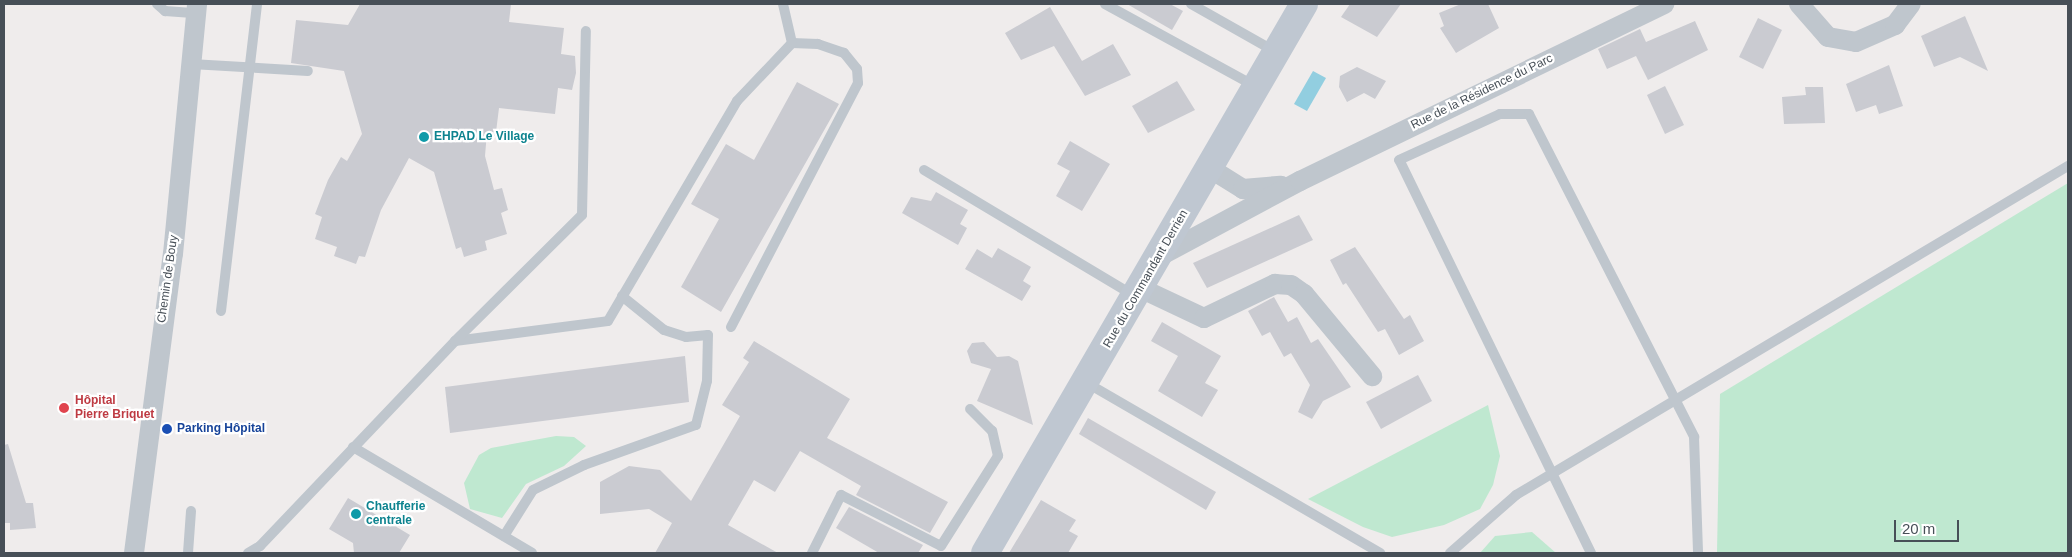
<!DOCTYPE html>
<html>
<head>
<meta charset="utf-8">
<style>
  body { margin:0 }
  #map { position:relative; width:2072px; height:557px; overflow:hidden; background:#efecec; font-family:Arial,sans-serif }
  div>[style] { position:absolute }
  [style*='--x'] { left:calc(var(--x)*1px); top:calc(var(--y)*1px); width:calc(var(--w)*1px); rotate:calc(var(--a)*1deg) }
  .green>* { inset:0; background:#bfe8d0 }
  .water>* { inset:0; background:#92cee0 }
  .building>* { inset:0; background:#cacbd1 }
  .lane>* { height:10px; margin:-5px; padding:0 5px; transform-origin:5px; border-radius:5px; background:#bfc6cd }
  .street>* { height:20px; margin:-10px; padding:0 10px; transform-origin:10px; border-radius:10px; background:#bfc6cd }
  .secondary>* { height:28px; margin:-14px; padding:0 14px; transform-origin:14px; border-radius:14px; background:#bfc7d1 }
  .dots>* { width:14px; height:14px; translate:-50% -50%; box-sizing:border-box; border:2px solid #fff; border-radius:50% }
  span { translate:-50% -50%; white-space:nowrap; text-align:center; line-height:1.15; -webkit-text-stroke:4.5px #fff; paint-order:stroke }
  .street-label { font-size:12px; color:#474f57 }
  .culture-label { font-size:12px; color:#0d838f; font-weight:700 }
  .left { translate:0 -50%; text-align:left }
  .health-label { font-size:12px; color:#be3a42; font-weight:700 }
  .transit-label { font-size:12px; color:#164399; font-weight:700 }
  .frame { position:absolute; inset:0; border:5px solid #474f57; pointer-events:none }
  .scale { position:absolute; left:1894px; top:520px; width:65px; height:22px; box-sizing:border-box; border:2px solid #474f57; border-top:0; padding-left:6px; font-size:15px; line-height:18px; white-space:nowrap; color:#474f57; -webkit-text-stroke:4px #fff; paint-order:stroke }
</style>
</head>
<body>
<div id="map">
  <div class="green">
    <i style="clip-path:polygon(2068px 183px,2068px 553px,1717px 553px,1720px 394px)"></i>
    <i style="clip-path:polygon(1488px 405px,1500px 456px,1493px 485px,1480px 509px,1444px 525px,1392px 537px,1363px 527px,1308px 499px)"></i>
    <i style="clip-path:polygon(556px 436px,574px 437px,586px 446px,564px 466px,526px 484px,502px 518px,470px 509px,464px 483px,479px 455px,491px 448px)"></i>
    <i style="clip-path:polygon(1532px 532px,1556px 553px,1480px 553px,1495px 536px)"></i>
  </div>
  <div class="water">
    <i style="clip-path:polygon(1313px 71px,1326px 78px,1307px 111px,1294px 104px)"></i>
  </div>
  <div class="building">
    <i style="clip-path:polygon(360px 4px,511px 4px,509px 22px,564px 28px,561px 54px,575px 56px,576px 73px,572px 90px,558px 88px,555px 114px,499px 108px,496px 132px,487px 132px,485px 156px,494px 190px,502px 188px,508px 210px,501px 213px,507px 234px,485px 241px,487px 250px,464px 257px,461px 247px,456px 249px,434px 172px,409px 158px,381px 210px,365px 257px,359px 256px,356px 264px,334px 256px,337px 247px,315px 239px,322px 217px,315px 214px,328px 180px,341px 157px,347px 161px,362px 134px,344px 71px,291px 63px,296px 20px,348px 25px)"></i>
    <i style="clip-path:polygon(1127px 4px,1170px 4px,1183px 11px,1172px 30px)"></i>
    <i style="clip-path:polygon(1350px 4px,1401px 4px,1377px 37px,1341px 17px)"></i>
    <i style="clip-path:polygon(1461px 4px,1488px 4px,1499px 28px,1456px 53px,1440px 28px,1444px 26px,1439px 13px)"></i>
    <i style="clip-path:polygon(1050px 7px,1082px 61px,1113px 44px,1131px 75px,1085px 96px,1054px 46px,1021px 60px,1005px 33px)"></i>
    <i style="clip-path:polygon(1965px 16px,1988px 71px,1960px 57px,1934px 67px,1921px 36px)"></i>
    <i style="clip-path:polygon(1758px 18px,1782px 30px,1763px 69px,1739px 57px)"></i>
    <i style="clip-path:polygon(1695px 21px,1708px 50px,1648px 80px,1636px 56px,1607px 69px,1598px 49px,1640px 29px,1646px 42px)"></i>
    <i style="clip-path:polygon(1889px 65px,1903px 106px,1879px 114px,1876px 105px,1856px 112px,1846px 84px)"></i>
    <i style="clip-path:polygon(1357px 67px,1386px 81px,1375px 99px,1364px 93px,1347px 102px,1339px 87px,1340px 76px)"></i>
    <i style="clip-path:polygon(1177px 81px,1195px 110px,1148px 133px,1132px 106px)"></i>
    <i style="clip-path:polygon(797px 82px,839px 104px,721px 312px,681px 287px,719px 219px,691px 204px,726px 144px,754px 160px)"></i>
    <i style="clip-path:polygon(1665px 86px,1684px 125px,1665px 134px,1647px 95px)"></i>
    <i style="clip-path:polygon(1805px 87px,1823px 87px,1825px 123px,1784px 124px,1782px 97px,1806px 95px)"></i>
    <i style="clip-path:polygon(1070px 141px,1110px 164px,1082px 211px,1056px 196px,1070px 171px,1057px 164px)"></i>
    <i style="clip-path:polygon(936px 192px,968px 210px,960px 224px,967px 228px,958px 245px,902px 213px,911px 197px,931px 201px)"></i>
    <i style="clip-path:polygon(1299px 215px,1313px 240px,1207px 288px,1193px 263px)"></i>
    <i style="clip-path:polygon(1355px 247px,1404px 319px,1410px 315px,1424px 341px,1399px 355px,1385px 329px,1378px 332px,1346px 283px,1343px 285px,1330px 260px)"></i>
    <i style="clip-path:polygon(998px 248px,1031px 267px,1023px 281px,1031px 286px,1022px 301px,965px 269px,977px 249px,992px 258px)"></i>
    <i style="clip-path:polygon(1274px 297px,1288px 322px,1297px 317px,1311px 343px,1318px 339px,1351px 387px,1323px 401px,1312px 419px,1298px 412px,1310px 385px,1291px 353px,1284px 357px,1270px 332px,1262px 336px,1248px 311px)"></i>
    <i style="clip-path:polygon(1162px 322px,1221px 356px,1205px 383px,1218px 390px,1202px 417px,1158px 391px,1178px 356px,1151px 341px)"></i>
    <i style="clip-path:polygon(754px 341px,850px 399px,827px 438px,948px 502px,930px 533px,856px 495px,861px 486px,800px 451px,775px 492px,754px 480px,728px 525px,778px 553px,655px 553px,672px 523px,649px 509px,600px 514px,600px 482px,629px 466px,660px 470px,691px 501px,740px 416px,722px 405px,749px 362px,743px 358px)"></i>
    <i style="clip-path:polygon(984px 342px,997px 357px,1009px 356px,1018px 361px,1033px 425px,977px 401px,991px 369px,971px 363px,967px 351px,972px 343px)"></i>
    <i style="clip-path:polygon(685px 356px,689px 402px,450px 433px,445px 387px)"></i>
    <i style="clip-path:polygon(1418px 375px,1432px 401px,1381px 429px,1366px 402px)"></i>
    <i style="clip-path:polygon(1088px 418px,1216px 492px,1206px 510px,1079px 434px)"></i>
    <i style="clip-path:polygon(8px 444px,26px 503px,33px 503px,36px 528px,10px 530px,10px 523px,4px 523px,4px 445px)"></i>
    <i style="clip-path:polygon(348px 498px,410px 535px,399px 553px,354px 553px,353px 543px,329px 529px)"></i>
    <i style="clip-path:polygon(1041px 500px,1076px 520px,1069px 531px,1078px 536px,1068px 553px,1009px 553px)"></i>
    <i style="clip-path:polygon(849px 507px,923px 545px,918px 553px,879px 553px,836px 528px)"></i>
  </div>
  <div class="lane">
    <i style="--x:157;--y:4;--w:11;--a:41"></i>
    <i style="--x:165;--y:11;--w:31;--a:4"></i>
    <i style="--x:1105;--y:4;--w:171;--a:28.7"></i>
    <i style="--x:1191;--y:4;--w:98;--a:29.5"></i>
    <i style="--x:191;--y:64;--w:117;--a:3.4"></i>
    <i style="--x:924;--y:170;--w:244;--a:30.9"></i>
    <i style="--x:221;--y:311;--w:309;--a:-83.3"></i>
    <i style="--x:731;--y:327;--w:275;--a:-62.5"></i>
    <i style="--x:858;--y:83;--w:14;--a:-94"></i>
    <i style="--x:857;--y:69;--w:21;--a:-129"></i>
    <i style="--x:844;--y:53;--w:28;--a:-161"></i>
    <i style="--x:818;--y:44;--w:26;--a:-178"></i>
    <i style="--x:455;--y:341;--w:154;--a:-7.4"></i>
    <i style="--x:608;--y:321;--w:255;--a:-59.6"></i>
    <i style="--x:737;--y:101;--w:80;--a:-46.5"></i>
    <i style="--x:792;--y:43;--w:40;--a:-103"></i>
    <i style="--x:1087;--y:383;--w:339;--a:30.1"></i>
    <i style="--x:353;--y:447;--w:208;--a:30.6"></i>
    <i style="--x:504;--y:536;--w:54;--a:-57.8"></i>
    <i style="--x:533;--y:490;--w:57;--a:-26.1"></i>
    <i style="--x:584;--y:465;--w:119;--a:-19.7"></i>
    <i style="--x:696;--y:425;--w:45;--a:-76"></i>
    <i style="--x:707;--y:381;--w:46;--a:-88.8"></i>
    <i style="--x:708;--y:335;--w:22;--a:175"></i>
    <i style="--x:686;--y:337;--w:23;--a:-162"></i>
    <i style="--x:664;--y:330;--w:54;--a:-141"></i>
    <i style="--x:188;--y:553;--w:42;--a:-85.9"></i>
    <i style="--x:248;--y:553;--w:14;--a:-30"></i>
    <i style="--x:260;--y:546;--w:283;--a:-46.4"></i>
    <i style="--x:455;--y:341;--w:179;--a:-44.8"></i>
    <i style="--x:582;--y:215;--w:184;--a:-88.8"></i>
    <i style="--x:812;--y:553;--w:65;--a:-63.4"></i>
    <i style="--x:841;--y:495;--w:112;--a:27"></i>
    <i style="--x:941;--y:546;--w:107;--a:-57.7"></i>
    <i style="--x:998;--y:456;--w:26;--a:-103"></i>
    <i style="--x:992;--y:431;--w:31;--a:-135"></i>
    <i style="--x:1450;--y:553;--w:88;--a:-41.3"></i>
    <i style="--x:1516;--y:495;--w:643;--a:-30.8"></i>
    <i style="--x:1591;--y:553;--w:437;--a:-116"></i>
    <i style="--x:1399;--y:160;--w:111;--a:-24.5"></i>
    <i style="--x:1500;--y:114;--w:29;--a:0"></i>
    <i style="--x:1529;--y:114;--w:363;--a:62.9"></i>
    <i style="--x:1694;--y:437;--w:116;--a:88"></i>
  </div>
  <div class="street">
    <i style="--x:1799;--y:4;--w:44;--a:48.7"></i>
    <i style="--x:1828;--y:37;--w:28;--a:10"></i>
    <i style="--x:1856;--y:42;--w:43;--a:-23.6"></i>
    <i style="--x:1895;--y:25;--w:26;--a:-53"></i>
    <i style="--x:1211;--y:169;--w:38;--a:32"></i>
    <i style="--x:1243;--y:189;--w:38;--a:-5"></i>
    <i style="--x:1160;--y:256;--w:159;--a:-28.2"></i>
    <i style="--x:1300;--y:181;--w:405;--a:-25.9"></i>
    <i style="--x:1138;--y:287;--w:73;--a:25.2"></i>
    <i style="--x:1204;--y:318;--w:79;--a:-25.6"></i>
    <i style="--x:1275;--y:284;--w:16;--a:4"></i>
    <i style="--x:1291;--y:285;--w:16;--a:35"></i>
    <i style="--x:1304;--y:294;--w:107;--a:50.3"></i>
    <i style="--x:134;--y:553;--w:302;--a:-82.6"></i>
    <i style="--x:173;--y:254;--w:251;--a:-84.5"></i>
  </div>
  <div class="secondary">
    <i style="--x:985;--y:553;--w:635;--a:-59.84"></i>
  </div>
  <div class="dots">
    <i style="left:424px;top:137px;background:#0f9aa8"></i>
    <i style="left:64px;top:408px;background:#e0444e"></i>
    <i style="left:167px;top:429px;background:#1a4fb4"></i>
    <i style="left:356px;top:514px;background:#0f9aa8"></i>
  </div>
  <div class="street-label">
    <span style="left:1482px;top:92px;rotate:-26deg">Rue de la Résidence du Parc</span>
    <span style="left:168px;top:279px;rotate:-82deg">Chemin de Bouy</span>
    <span style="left:1146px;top:279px;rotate:-60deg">Rue du Commandant Derrien</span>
  </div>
  <div class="culture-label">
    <span class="left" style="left:434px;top:137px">EHPAD Le Village</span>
    <span class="left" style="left:366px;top:514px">Chaufferie<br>centrale</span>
  </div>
  <div class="health-label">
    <span class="left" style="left:75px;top:408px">Hôpital<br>Pierre Briquet</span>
  </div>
  <div class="transit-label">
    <span class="left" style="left:177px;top:429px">Parking Hôpital</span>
  </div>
  <div class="frame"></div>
  <div class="scale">20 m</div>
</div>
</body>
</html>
